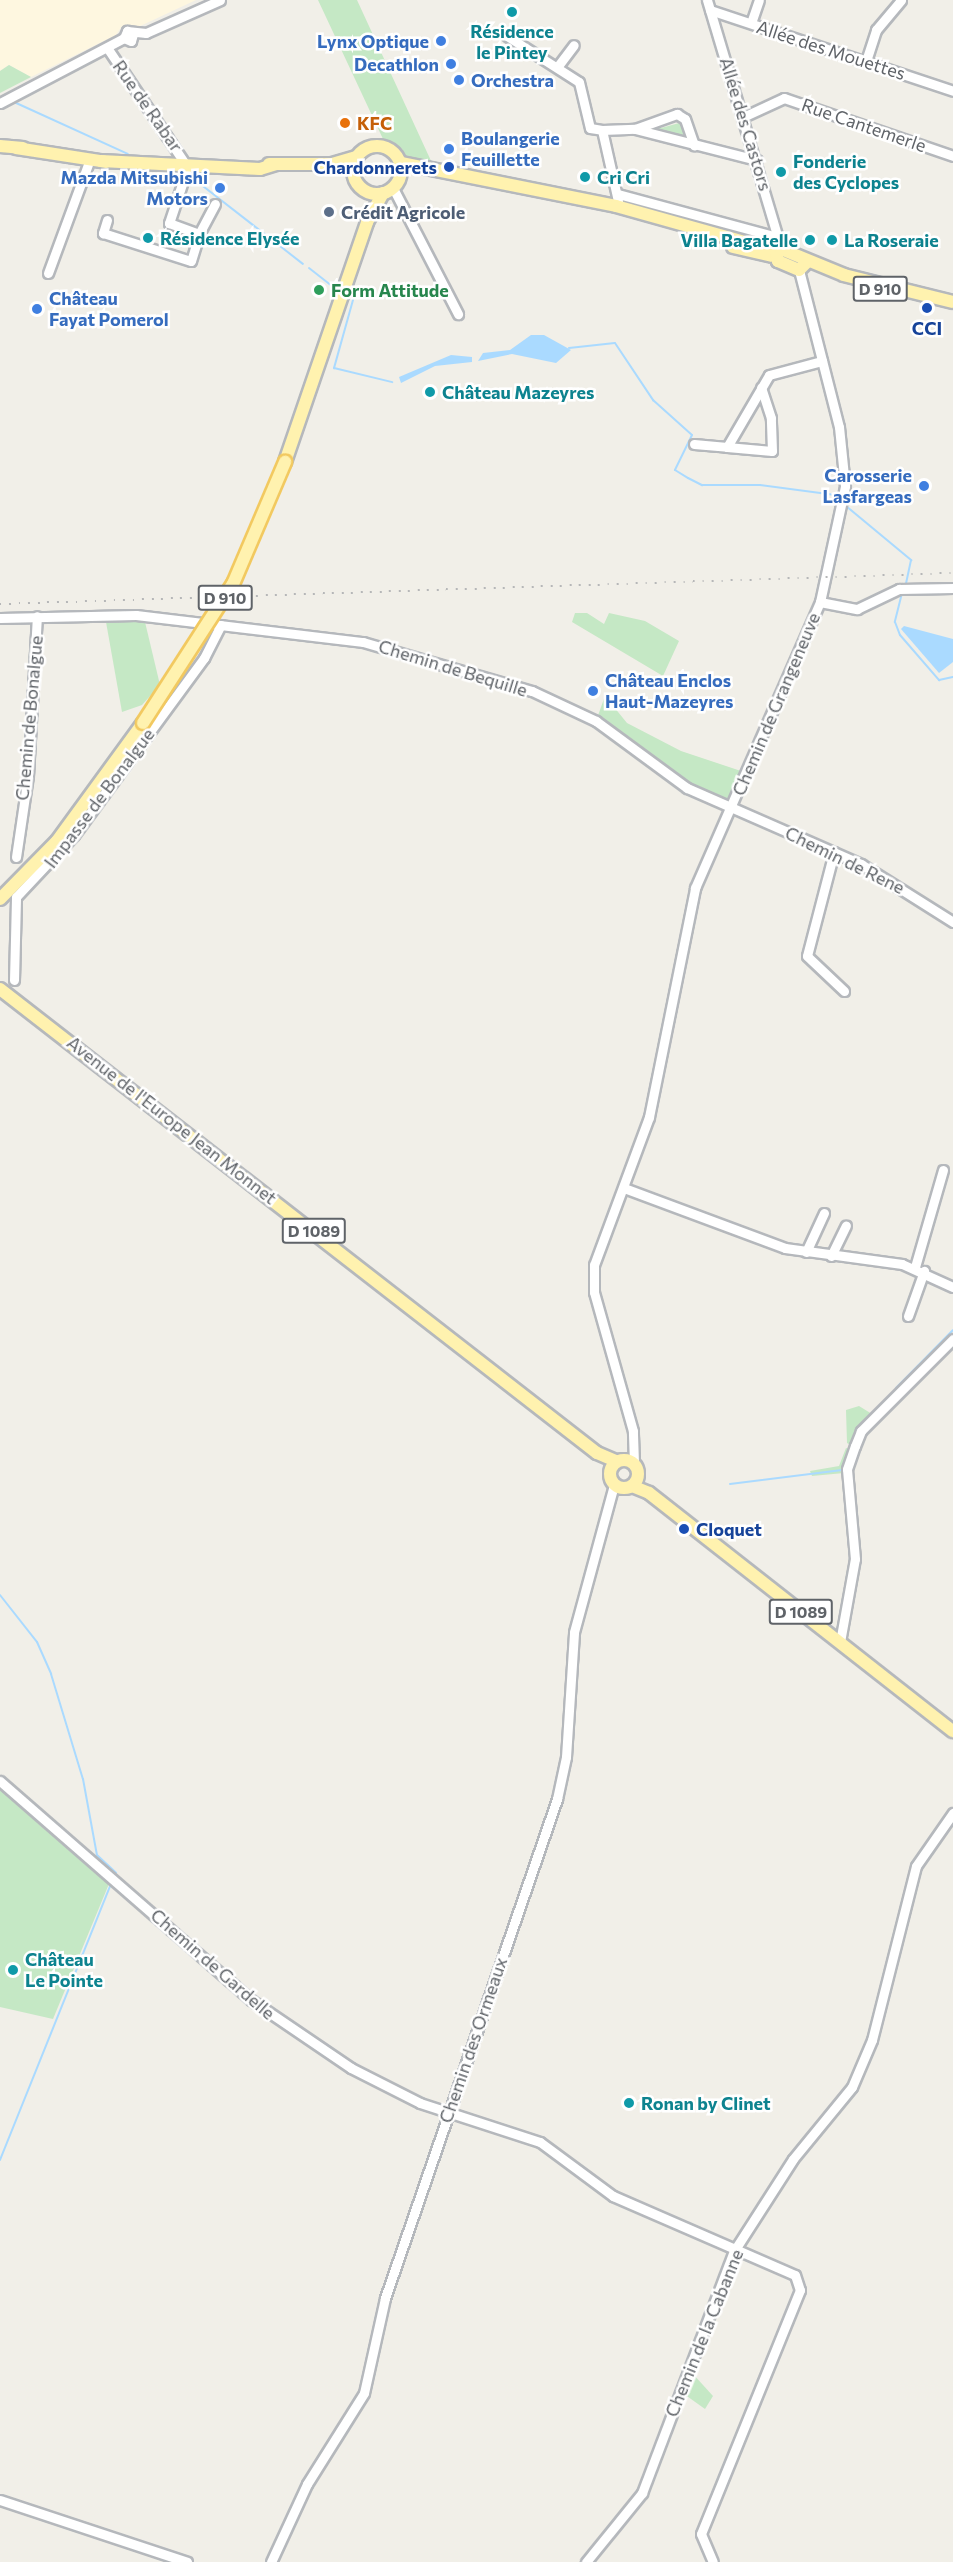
<!DOCTYPE html>
<html>
<head>
<meta charset="utf-8">
<style>
  body { margin:0 }
  #map { position:relative; width:953px; height:2562px; overflow:hidden; background:#f1efe8; font-family:Commissioner,sans-serif }
  div>[style] { position:absolute }
  [style*='--x'] { left:calc(var(--x)*1px); top:calc(var(--y)*1px); width:calc(var(--w)*1px); rotate:calc(var(--a)*1deg) }
  .commercial>* { inset:0; background:#fef7e0 }
  .green>* { inset:0; background:#c5e8c5 }
  .water>* { inset:0; background:#aadaff }
  .stream>* { height:2px; margin:-1px; padding:0 1px; transform-origin:1px; border-radius:1px; background:#aadaff }
  .roads { filter:drop-shadow(2px 0 #b5b8bc) drop-shadow(-2px 0 #b5b8bc) drop-shadow(0 2px #b5b8bc) drop-shadow(0 -2px #b5b8bc) }
  .minor>* { height:9px; margin:-4.5px; padding:0 4.5px; transform-origin:4.5px; border-radius:4.5px; background:#fff }
  .major>* { height:12px; margin:-6px; padding:0 6px; transform-origin:6px; border-radius:6px; background:#fff2af }
  .major>.ring { margin:-6px; padding:0; box-sizing:content-box; background:none; border:12px solid #fff2af; border-radius:50% }
  .rail>* { height:2px; margin-top:-1px; transform-origin:0; background:repeating-linear-gradient(90deg,#b6b7b8 0 1.5px,transparent 0 9.5px) }
  .bridges { filter:drop-shadow(2px 0 #f2c960) drop-shadow(-2px 0 #f2c960) drop-shadow(0 2px #f2c960) drop-shadow(0 -2px #f2c960) }
  .major-bridge>* { height:12px; margin:-6px; padding:0 6px; transform-origin:6px; border-radius:6px; background:#fff2af }
  .dots>* { width:16px; height:16px; translate:-50% -50%; box-sizing:border-box; border:3px solid #fff; border-radius:50% }
  span { translate:-50% -50%; white-space:nowrap; text-align:center; line-height:1.15; -webkit-text-stroke:5px #fff; paint-order:stroke }
  .shield-label span { padding:2px 4px; background:#fff; border:2px solid; border-radius:4px; -webkit-text-stroke-width:0 }
  .shield-label { font-size:16px; color:#5f6368; font-weight:700 }
  .culture-label { font-size:18px; color:#0d838f; font-weight:700 }
  .left { translate:0 -50%; text-align:left }
  .right { translate:-100% -50%; text-align:right }
  .shop-label { font-size:18px; color:#366cbe; font-weight:700 }
  .street-label { font-size:18px; color:#5f6368 }
  .food-label { font-size:18px; color:#c56008; font-weight:700 }
  .transit-label { font-size:18px; color:#164399; font-weight:700 }
  .service-label { font-size:18px; color:#4e5e75; font-weight:700 }
  .leisure-label { font-size:18px; color:#27864d; font-weight:700 }
</style>
</head>
<body>
<div id="map">
  <div class="commercial">
    <i style="clip-path:polygon(0 0,196px 0,136px 28px,122px 26px,116px 35px,31px 77px,9px 65px,0 71px)"></i>
  </div>
  <div class="green">
    <i style="clip-path:polygon(318px 0,357px 0,432px 163px,407px 159px,402px 149px,383px 139px)"></i>
    <i style="clip-path:polygon(9px 65px,31px 77px,0 93px,0 71px)"></i>
    <i style="clip-path:polygon(683px 122px,690px 142px,649px 126px,661px 128px)"></i>
    <i style="clip-path:polygon(624px 202px,774px 240px,775px 244px,772px 246px)"></i>
    <i style="clip-path:polygon(575px 613px,587px 613px,604px 624px,609px 613px,645px 621px,679px 641px,663px 676px,572px 622px)"></i>
    <i style="clip-path:polygon(106px 622px,145px 622px,160px 685px,142px 705px,122px 712px)"></i>
    <i style="clip-path:polygon(605px 696px,627px 723px,681px 751px,744px 772px,727px 801px,687px 788px,596px 721px)"></i>
    <i style="clip-path:polygon(859px 1406px,872px 1414px,852px 1446px,847px 1443px,846px 1410px)"></i>
    <i style="clip-path:polygon(846px 1448px,851px 1450px,844px 1473px,812px 1476px,810px 1471px,839px 1466px)"></i>
    <i style="clip-path:polygon(0 1788px,111px 1879px,53px 2019px,0 2007px)"></i>
    <i style="clip-path:polygon(693px 2374px,713px 2396px,705px 2409px,684px 2394px)"></i>
  </div>
  <div class="water">
    <i style="clip-path:polygon(531px 335px,544px 335px,571px 350px,556px 363px,512px 354px,478px 361px,483px 353px,510px 350px)"></i>
    <i style="clip-path:polygon(451px 355px,472px 357px,472px 362px,435px 366px,401px 383px,399px 377px)"></i>
    <i style="clip-path:polygon(904px 626px,953px 639px,953px 662px,939px 673px,901px 629px)"></i>
  </div>
  <div class="stream">
    <i style="--x:14;--y:102;--w:125;--a:24.5"></i>
    <i style="--x:190;--y:176;--w:143;--a:37.9"></i>
    <i style="--x:309;--y:268;--w:36;--a:38"></i>
    <i style="--x:353;--y:300;--w:71;--a:105.6"></i>
    <i style="--x:334;--y:368;--w:60;--a:13.6"></i>
    <i style="--x:569;--y:348;--w:46;--a:-6.2"></i>
    <i style="--x:615;--y:343;--w:69;--a:56.3"></i>
    <i style="--x:653;--y:400;--w:52;--a:41.9"></i>
    <i style="--x:692;--y:435;--w:39;--a:116"></i>
    <i style="--x:675;--y:470;--w:15;--a:32"></i>
    <i style="--x:688;--y:478;--w:16;--a:27"></i>
    <i style="--x:702;--y:485;--w:58;--a:0"></i>
    <i style="--x:760;--y:485;--w:76;--a:7.6"></i>
    <i style="--x:846;--y:506;--w:85;--a:39.7"></i>
    <i style="--x:911;--y:560;--w:24;--a:102"></i>
    <i style="--x:902;--y:593;--w:30;--a:104"></i>
    <i style="--x:895;--y:622;--w:14;--a:69"></i>
    <i style="--x:900;--y:635;--w:60;--a:49.1"></i>
    <i style="--x:939;--y:680;--w:14;--a:-12"></i>
    <i style="--x:896;--y:1388;--w:81;--a:-45.5"></i>
    <i style="--x:730;--y:1484;--w:113;--a:-7.1"></i>
    <i style="--x:842;--y:1470;--w:45;--a:-69.1"></i>
    <i style="--x:858;--y:1428;--w:22;--a:-47"></i>
    <i style="--x:0;--y:1595;--w:60;--a:51.8"></i>
    <i style="--x:37;--y:1642;--w:35;--a:66"></i>
    <i style="--x:51;--y:1674;--w:110;--a:73.1"></i>
    <i style="--x:83;--y:1779;--w:77;--a:79.6"></i>
    <i style="--x:97;--y:1855;--w:26;--a:43"></i>
    <i style="--x:0;--y:2160;--w:297;--a:-68.1"></i>
  </div>
  <div class="roads">
    <div class="minor">
      <i style="--x:707;--y:0;--w:260;--a:73.4"></i>
      <i style="--x:710;--y:10;--w:256;--a:18.4"></i>
      <i style="--x:751;--y:23;--w:24;--a:-71"></i>
      <i style="--x:133;--y:34;--w:7;--a:106"></i>
      <i style="--x:131;--y:41;--w:8;--a:-157"></i>
      <i style="--x:124;--y:38;--w:8;--a:-67"></i>
      <i style="--x:127;--y:31;--w:19;--a:6"></i>
      <i style="--x:146;--y:33;--w:81;--a:-24"></i>
      <i style="--x:507;--y:36;--w:85;--a:32.6"></i>
      <i style="--x:579;--y:82;--w:47;--a:76.6"></i>
      <i style="--x:590;--y:128;--w:12;--a:9"></i>
      <i style="--x:602;--y:130;--w:73;--a:77.3"></i>
      <i style="--x:108;--y:49;--w:140;--a:56.1"></i>
      <i style="--x:866;--y:61;--w:33;--a:-72"></i>
      <i style="--x:876;--y:30;--w:39;--a:-50"></i>
      <i style="--x:558;--y:66;--w:26;--a:-53"></i>
      <i style="--x:0;--y:103;--w:140;--a:-27.7"></i>
      <i style="--x:743;--y:117;--w:45;--a:-24.9"></i>
      <i style="--x:784;--y:98;--w:179;--a:18.9"></i>
      <i style="--x:635;--y:129;--w:45;--a:-19.7"></i>
      <i style="--x:677;--y:114;--w:9;--a:32"></i>
      <i style="--x:685;--y:119;--w:28;--a:71"></i>
      <i style="--x:602;--y:130;--w:33;--a:-2"></i>
      <i style="--x:635;--y:129;--w:126;--a:14.3"></i>
      <i style="--x:186;--y:172;--w:54;--a:108.4"></i>
      <i style="--x:169;--y:223;--w:32;--a:20"></i>
      <i style="--x:199;--y:234;--w:34;--a:-62"></i>
      <i style="--x:393;--y:188;--w:142;--a:62.7"></i>
      <i style="--x:618;--y:194;--w:169;--a:15.1"></i>
      <i style="--x:107;--y:220;--w:14;--a:107"></i>
      <i style="--x:103;--y:233;--w:92;--a:17.7"></i>
      <i style="--x:191;--y:261;--w:28;--a:-73"></i>
      <i style="--x:48;--y:273;--w:121;--a:-69.8"></i>
      <i style="--x:694;--y:444;--w:33;--a:5"></i>
      <i style="--x:727;--y:447;--w:83;--a:-59.7"></i>
      <i style="--x:769;--y:375;--w:55;--a:-14.8"></i>
      <i style="--x:727;--y:447;--w:45;--a:5.1"></i>
      <i style="--x:772;--y:451;--w:33;--a:-92"></i>
      <i style="--x:771;--y:418;--w:32;--a:-108"></i>
      <i style="--x:820;--y:602;--w:38;--a:11"></i>
      <i style="--x:857;--y:609;--w:47;--a:-25.5"></i>
      <i style="--x:899;--y:589;--w:54;--a:-1.1"></i>
      <i style="--x:0;--y:618;--w:136;--a:-1.3"></i>
      <i style="--x:136;--y:615;--w:229;--a:6.8"></i>
      <i style="--x:363;--y:642;--w:176;--a:16.2"></i>
      <i style="--x:532;--y:691;--w:71;--a:25.1"></i>
      <i style="--x:596;--y:721;--w:113;--a:36.4"></i>
      <i style="--x:687;--y:788;--w:190;--a:23.6"></i>
      <i style="--x:861;--y:864;--w:109;--a:32.2"></i>
      <i style="--x:834;--y:852;--w:107;--a:104.6"></i>
      <i style="--x:807;--y:956;--w:51;--a:43.4"></i>
      <i style="--x:16;--y:857;--w:82;--a:-81.6"></i>
      <i style="--x:28;--y:776;--w:160;--a:-86.8"></i>
      <i style="--x:14;--y:980;--w:83;--a:-88.6"></i>
      <i style="--x:16;--y:897;--w:85;--a:-46.9"></i>
      <i style="--x:74;--y:835;--w:220;--a:-53.7"></i>
      <i style="--x:204;--y:658;--w:37;--a:-63"></i>
      <i style="--x:624;--y:1188;--w:172;--a:20.4"></i>
      <i style="--x:785;--y:1248;--w:118;--a:7.8"></i>
      <i style="--x:902;--y:1264;--w:56;--a:24.3"></i>
      <i style="--x:806;--y:1252;--w:43;--a:-65.2"></i>
      <i style="--x:831;--y:1256;--w:34;--a:-64"></i>
      <i style="--x:915;--y:1267;--w:101;--a:-73.9"></i>
      <i style="--x:908;--y:1316;--w:48;--a:-70.4"></i>
      <i style="--x:634;--y:1463;--w:32;--a:-92"></i>
      <i style="--x:633;--y:1431;--w:144;--a:-105.7"></i>
      <i style="--x:594;--y:1292;--w:27;--a:-90"></i>
      <i style="--x:594;--y:1265;--w:158;--a:-69.6"></i>
      <i style="--x:649;--y:1117;--w:234;--a:-78.6"></i>
      <i style="--x:695;--y:888;--w:312;--a:-66.4"></i>
      <i style="--x:820;--y:602;--w:119;--a:-77.8"></i>
      <i style="--x:845;--y:486;--w:59;--a:-95.8"></i>
      <i style="--x:839;--y:427;--w:162;--a:-104.3"></i>
      <i style="--x:840;--y:1642;--w:84;--a:-79.8"></i>
      <i style="--x:855;--y:1559;--w:90;--a:-95.1"></i>
      <i style="--x:847;--y:1469;--w:24;--a:-71"></i>
      <i style="--x:855;--y:1446;--w:16;--a:-68"></i>
      <i style="--x:861;--y:1431;--w:130;--a:-45"></i>
      <i style="--x:0;--y:1781;--w:333;--a:41.1"></i>
      <i style="--x:251;--y:2000;--w:121;--a:34.2"></i>
      <i style="--x:351;--y:2068;--w:77;--a:26.9"></i>
      <i style="--x:420;--y:2103;--w:126;--a:18"></i>
      <i style="--x:540;--y:2142;--w:91;--a:36.5"></i>
      <i style="--x:613;--y:2196;--w:198;--a:23.5"></i>
      <i style="--x:795;--y:2275;--w:16;--a:72"></i>
      <i style="--x:800;--y:2290;--w:263;--a:112.1"></i>
      <i style="--x:701;--y:2534;--w:30;--a:67"></i>
      <i style="--x:0;--y:2500;--w:197;--a:18.3"></i>
      <i style="--x:271;--y:2562;--w:86;--a:-65.2"></i>
      <i style="--x:307;--y:2484;--w:107;--a:-57.9"></i>
      <i style="--x:364;--y:2393;--w:97;--a:-77.5"></i>
      <i style="--x:385;--y:2298;--w:528;--a:-70.98"></i>
      <i style="--x:557;--y:1799;--w:43;--a:-77.9"></i>
      <i style="--x:566;--y:1757;--w:125;--a:-86.3"></i>
      <i style="--x:574;--y:1632;--w:152;--a:-74.8"></i>
      <i style="--x:586;--y:2562;--w:89;--a:-50.9"></i>
      <i style="--x:642;--y:2493;--w:259;--a:-69.2"></i>
      <i style="--x:734;--y:2251;--w:109;--a:-57.3"></i>
      <i style="--x:793;--y:2159;--w:93;--a:-50.7"></i>
      <i style="--x:852;--y:2087;--w:51;--a:-66.9"></i>
      <i style="--x:872;--y:2040;--w:179;--a:-75.8"></i>
      <i style="--x:916;--y:1866;--w:65;--a:-55.1"></i>
    </div>
    <div class="major">
      <i class="ring" style="left:353px;top:146px;width:36px;height:36px"></i>
      <i style="--x:0;--y:146;--w:23;--a:5"></i>
      <i style="--x:16;--y:148;--w:91;--a:8.8"></i>
      <i style="--x:101;--y:161;--w:159;--a:2.9"></i>
      <i style="--x:260;--y:169;--w:17;--a:-17"></i>
      <i style="--x:401;--y:163;--w:219;--a:11.3"></i>
      <i style="--x:616;--y:206;--w:167;--a:15.6"></i>
      <i style="--x:269;--y:164;--w:63;--a:0"></i>
      <i style="--x:332;--y:164;--w:25;--a:-16"></i>
      <i style="--x:733;--y:247;--w:39;--a:13"></i>
      <i style="--x:807;--y:262;--w:11;--a:135"></i>
      <i style="--x:799;--y:270;--w:23;--a:-157"></i>
      <i style="--x:778;--y:261;--w:8;--a:-104"></i>
      <i style="--x:776;--y:253;--w:6;--a:-39"></i>
      <i style="--x:781;--y:249;--w:68;--a:22.4"></i>
      <i style="--x:844;--y:275;--w:112;--a:13.9"></i>
      <i style="--x:285;--y:462;--w:254;--a:-71.1"></i>
      <i style="--x:367;--y:222;--w:33;--a:-61"></i>
      <i style="--x:0;--y:899;--w:81;--a:-45.5"></i>
      <i style="--x:57;--y:841;--w:146;--a:-53.9"></i>
      <i style="--x:0;--y:989;--w:756;--a:37.86"></i>
      <i style="--x:597;--y:1453;--w:21;--a:23"></i>
      <i class="ring" style="left:610px;top:1460px;width:16px;height:16px"></i>
      <i style="--x:632;--y:1486;--w:18;--a:22"></i>
      <i style="--x:649;--y:1493;--w:386;--a:38.1"></i>
    </div>
  </div>
  <div class="rail">
    <i style="--x:0;--y:604;--w:954;--a:-1.86"></i>
  </div>
  <div class="bridges">
    <div class="major-bridge">
      <i style="--x:143;--y:723;--w:166;--a:-57.1"></i>
      <i style="--x:233;--y:584;--w:133;--a:-66.9"></i>
    </div>
  </div>
  <div class="dots">
    <i style="left:512px;top:12px;background:#0f9aa8"></i>
    <i style="left:441px;top:41px;background:#3f7fe0"></i>
    <i style="left:451px;top:64px;background:#3f7fe0"></i>
    <i style="left:459px;top:80px;background:#3f7fe0"></i>
    <i style="left:345px;top:123px;background:#e8710a"></i>
    <i style="left:449px;top:149px;background:#3f7fe0"></i>
    <i style="left:449px;top:167px;background:#1a4fb4"></i>
    <i style="left:781px;top:172px;background:#0f9aa8"></i>
    <i style="left:585px;top:177px;background:#0f9aa8"></i>
    <i style="left:220px;top:188px;background:#3f7fe0"></i>
    <i style="left:329px;top:212px;background:#5c6f8a"></i>
    <i style="left:148px;top:238px;background:#0f9aa8"></i>
    <i style="left:810px;top:240px;background:#0f9aa8"></i>
    <i style="left:832px;top:240px;background:#0f9aa8"></i>
    <i style="left:319px;top:290px;background:#2e9e5b"></i>
    <i style="left:927px;top:308px;background:#1a4fb4"></i>
    <i style="left:37px;top:309px;background:#3f7fe0"></i>
    <i style="left:430px;top:392px;background:#0f9aa8"></i>
    <i style="left:924px;top:486px;background:#3f7fe0"></i>
    <i style="left:593px;top:691px;background:#3f7fe0"></i>
    <i style="left:684px;top:1529px;background:#1a4fb4"></i>
    <i style="left:13px;top:1970px;background:#0f9aa8"></i>
    <i style="left:629px;top:2103px;background:#0f9aa8"></i>
  </div>
  <div class="shield-label">
    <span style="left:880px;top:289px">D 910</span>
    <span style="left:225px;top:598px">D 910</span>
    <span style="left:314px;top:1231px">D 1089</span>
    <span style="left:801px;top:1612px">D 1089</span>
  </div>
  <div class="culture-label">
    <span style="left:512px;top:42px">Résidence<br>le Pintey</span>
    <span class="left" style="left:793px;top:172px">Fonderie<br>des Cyclopes</span>
    <span class="left" style="left:597px;top:177px">Cri Cri</span>
    <span class="left" style="left:160px;top:238px">Résidence Elysée</span>
    <span class="right" style="left:798px;top:240px">Villa Bagatelle</span>
    <span class="left" style="left:844px;top:240px">La Roseraie</span>
    <span class="left" style="left:442px;top:392px">Château Mazeyres</span>
    <span class="left" style="left:25px;top:1970px">Château<br>Le Pointe</span>
    <span class="left" style="left:641px;top:2103px">Ronan by Clinet</span>
  </div>
  <div class="shop-label">
    <span class="right" style="left:429px;top:41px">Lynx Optique</span>
    <span class="right" style="left:439px;top:64px">Decathlon</span>
    <span class="left" style="left:471px;top:80px">Orchestra</span>
    <span class="left" style="left:461px;top:149px">Boulangerie<br>Feuillette</span>
    <span class="right" style="left:208px;top:188px">Mazda Mitsubishi<br>Motors</span>
    <span class="left" style="left:49px;top:309px">Château<br>Fayat Pomerol</span>
    <span class="right" style="left:912px;top:486px">Carosserie<br>Lasfargeas</span>
    <span class="left" style="left:605px;top:691px">Château Enclos<br>Haut-Mazeyres</span>
  </div>
  <div class="street-label">
    <span style="left:831px;top:50px;rotate:18deg">Allée des Mouettes</span>
    <span style="left:148px;top:106px;rotate:55deg">Rue de Rabar</span>
    <span style="left:746px;top:124px;rotate:73deg">Allée des Castors</span>
    <span style="left:864px;top:125px;rotate:19deg">Rue Cantemerle</span>
    <span style="left:453px;top:668px;rotate:17deg">Chemin de Bequille</span>
    <span style="left:776px;top:704px;rotate:-67deg">Chemin de Grangeneuve</span>
    <span style="left:29px;top:718px;rotate:-85deg">Chemin de Bonalgue</span>
    <span style="left:99px;top:798px;rotate:-53deg">Impasse de Bonalgue</span>
    <span style="left:845px;top:860px;rotate:26deg">Chemin de Rene</span>
    <span style="left:172px;top:1120px;rotate:38deg">Avenue de l'Europe Jean Monnet</span>
    <span style="left:213px;top:1964px;rotate:41deg">Chemin de Gardelle</span>
    <span style="left:473px;top:2040px;rotate:-71deg">Chemin des Ormeaux</span>
    <span style="left:704px;top:2333px;rotate:-68deg">Chemin de la Cabanne</span>
  </div>
  <div class="food-label">
    <span class="left" style="left:357px;top:123px">KFC</span>
  </div>
  <div class="transit-label">
    <span class="right" style="left:437px;top:167px">Chardonnerets</span>
    <span style="left:927px;top:328px">CCI</span>
    <span class="left" style="left:696px;top:1529px">Cloquet</span>
  </div>
  <div class="service-label">
    <span class="left" style="left:341px;top:212px">Crédit Agricole</span>
  </div>
  <div class="leisure-label">
    <span class="left" style="left:331px;top:290px">Form Attitude</span>
  </div>
</div>
</body>
</html>
